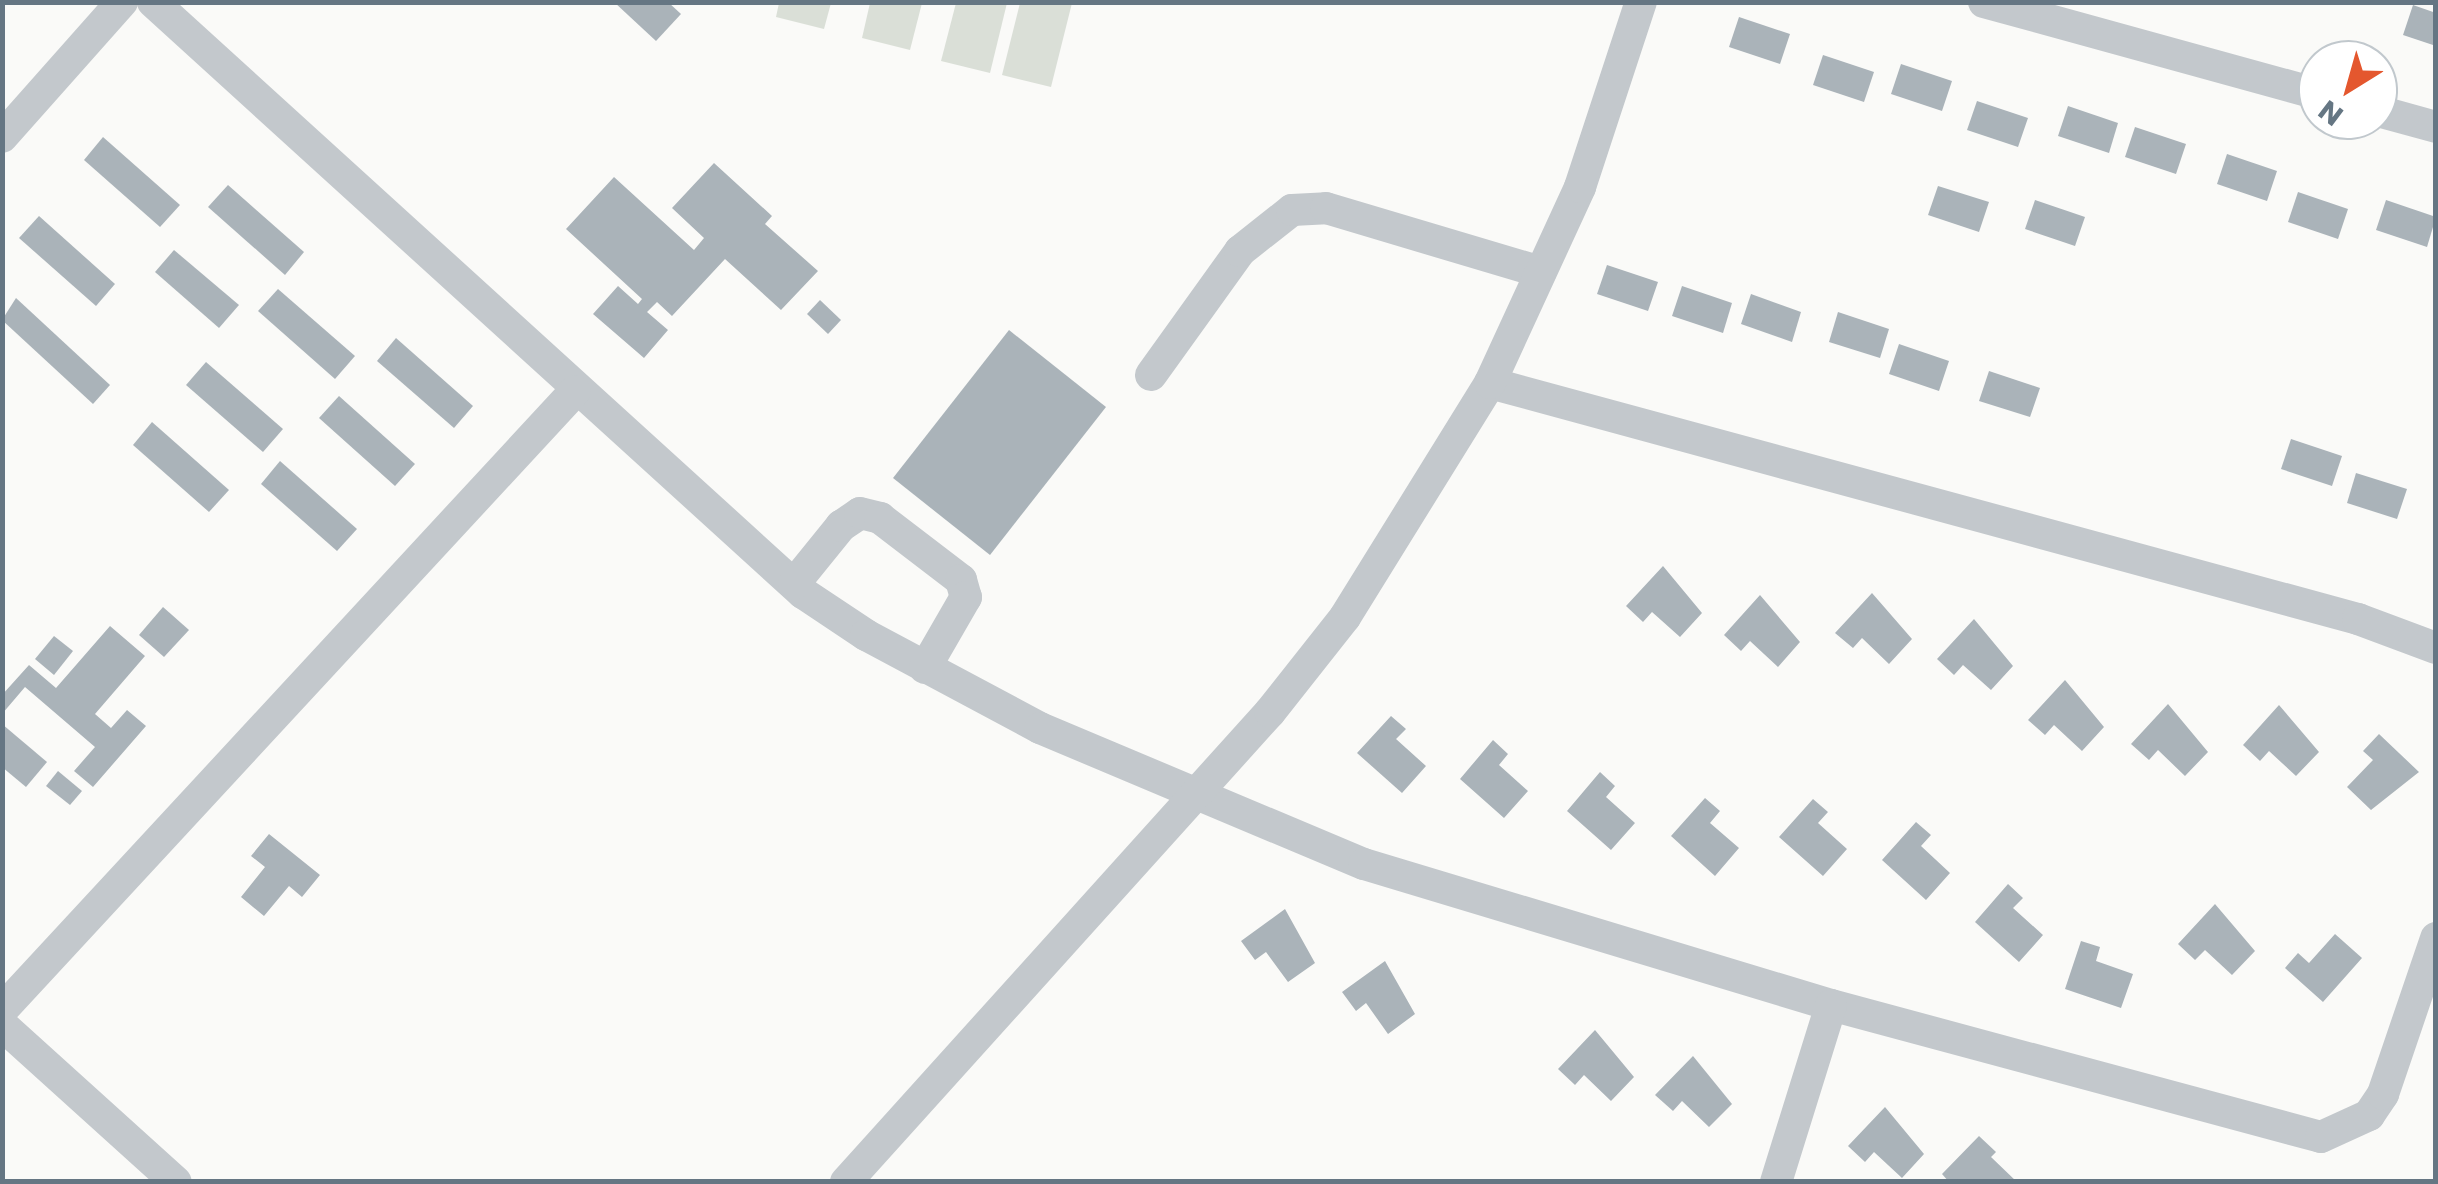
<!DOCTYPE html>
<html>
<head>
<meta charset="utf-8">
<style>
  body { margin:0 }
  #map { position:relative; width:2438px; height:1184px; overflow:hidden; background:#fafaf8; font-family:Poppins,sans-serif }
  div>[style] { position:absolute }
  [style*='--x'] { left:calc(var(--x)*1px); top:calc(var(--y)*1px); width:calc(var(--w)*1px); rotate:calc(var(--a)*1deg) }
  .green>* { inset:0; background:#dadfd7 }
  .building>* { inset:0; background:#aab3b9 }
  .minor>* { height:32px; margin:-16px; padding:0 16px; transform-origin:16px; border-radius:16px; background:#c3c8cc }
  span { translate:-50% -50%; white-space:nowrap; text-align:center; line-height:1.15; -webkit-text-stroke:10px #fff; paint-order:stroke }
  .frame { position:absolute; inset:0; border:5px solid #657683; pointer-events:none }
  .north { position:absolute; left:2298px; top:40px; width:100px; height:100px; box-sizing:border-box; background:#fff; border:2px solid #c1c8cd; border-radius:50%; rotate:217deg; font-size:28px; font-weight:700; line-height:40px; text-align:center; color:#657683 }
  .north::after { content:''; display:block; margin:auto; width:35px; height:45px; background:#e4572e; clip-path:polygon(50% 0,100% 100%,50% 72%,0 100%) }
</style>
</head>
<body>
<div id="map">
  <div class="green">
    <i style="clip-path:polygon(779px 3px,831px 3px,824px 29px,776px 17px)"></i>
    <i style="clip-path:polygon(870px 3px,922px 3px,910px 50px,862px 38px)"></i>
    <i style="clip-path:polygon(956px 3px,1007px 3px,990px 73px,941px 61px)"></i>
    <i style="clip-path:polygon(1020px 3px,1072px 3px,1051px 87px,1002px 75px)"></i>
  </div>
  <div class="building">
    <i style="clip-path:polygon(614px 2px,668px 2px,681px 14px,656px 41px)"></i>
    <i style="clip-path:polygon(2413px 5px,2436px 13px,2436px 46px,2403px 35px)"></i>
    <i style="clip-path:polygon(1739px 17px,1790px 34px,1780px 64px,1729px 47px)"></i>
    <i style="clip-path:polygon(1823px 55px,1874px 72px,1864px 102px,1813px 85px)"></i>
    <i style="clip-path:polygon(1901px 64px,1952px 81px,1942px 111px,1891px 94px)"></i>
    <i style="clip-path:polygon(1977px 101px,2028px 118px,2018px 147px,1967px 130px)"></i>
    <i style="clip-path:polygon(2068px 106px,2118px 123px,2109px 153px,2058px 136px)"></i>
    <i style="clip-path:polygon(2135px 127px,2186px 144px,2176px 174px,2125px 157px)"></i>
    <i style="clip-path:polygon(103px 137px,180px 205px,160px 227px,84px 160px)"></i>
    <i style="clip-path:polygon(2227px 154px,2277px 171px,2267px 201px,2217px 184px)"></i>
    <i style="clip-path:polygon(714px 163px,772px 216px,765px 224px,818px 271px,781px 310px,725px 259px,672px 316px,657px 302px,647px 312px,668px 330px,644px 358px,593px 314px,618px 286px,638px 304px,642px 299px,566px 229px,614px 177px,694px 250px,704px 238px,672px 208px)"></i>
    <i style="clip-path:polygon(228px 185px,304px 252px,285px 275px,208px 207px)"></i>
    <i style="clip-path:polygon(1938px 186px,1989px 202px,1979px 232px,1928px 215px)"></i>
    <i style="clip-path:polygon(2298px 192px,2348px 209px,2338px 239px,2288px 222px)"></i>
    <i style="clip-path:polygon(2035px 200px,2085px 217px,2075px 246px,2025px 229px)"></i>
    <i style="clip-path:polygon(2386px 200px,2436px 217px,2427px 247px,2376px 230px)"></i>
    <i style="clip-path:polygon(39px 216px,115px 284px,96px 306px,19px 238px)"></i>
    <i style="clip-path:polygon(174px 250px,239px 305px,219px 328px,155px 272px)"></i>
    <i style="clip-path:polygon(1607px 265px,1658px 282px,1648px 311px,1597px 294px)"></i>
    <i style="clip-path:polygon(1682px 286px,1732px 303px,1723px 333px,1672px 316px)"></i>
    <i style="clip-path:polygon(278px 289px,355px 356px,335px 379px,258px 311px)"></i>
    <i style="clip-path:polygon(1751px 294px,1801px 312px,1792px 342px,1741px 324px)"></i>
    <i style="clip-path:polygon(16px 298px,110px 385px,93px 404px,2px 320px)"></i>
    <i style="clip-path:polygon(820px 300px,841px 320px,828px 334px,807px 314px)"></i>
    <i style="clip-path:polygon(1838px 312px,1889px 329px,1880px 358px,1829px 342px)"></i>
    <i style="clip-path:polygon(1009px 330px,1106px 407px,990px 555px,893px 478px)"></i>
    <i style="clip-path:polygon(396px 338px,473px 406px,454px 428px,377px 361px)"></i>
    <i style="clip-path:polygon(1899px 344px,1949px 361px,1939px 391px,1889px 374px)"></i>
    <i style="clip-path:polygon(206px 362px,283px 429px,263px 452px,186px 385px)"></i>
    <i style="clip-path:polygon(1989px 371px,2040px 388px,2030px 417px,1979px 401px)"></i>
    <i style="clip-path:polygon(339px 396px,415px 464px,395px 486px,319px 418px)"></i>
    <i style="clip-path:polygon(152px 422px,229px 490px,209px 512px,133px 445px)"></i>
    <i style="clip-path:polygon(2291px 439px,2342px 456px,2332px 486px,2281px 469px)"></i>
    <i style="clip-path:polygon(280px 461px,357px 529px,337px 551px,261px 484px)"></i>
    <i style="clip-path:polygon(2356px 473px,2407px 489px,2397px 519px,2347px 503px)"></i>
    <i style="clip-path:polygon(1663px 566px,1702px 613px,1680px 637px,1652px 612px,1643px 622px,1626px 606px)"></i>
    <i style="clip-path:polygon(1872px 593px,1912px 639px,1889px 664px,1862px 638px,1853px 648px,1835px 633px)"></i>
    <i style="clip-path:polygon(1760px 595px,1800px 642px,1778px 667px,1750px 641px,1741px 651px,1724px 635px)"></i>
    <i style="clip-path:polygon(163px 607px,189px 630px,164px 657px,139px 635px)"></i>
    <i style="clip-path:polygon(1974px 619px,2013px 666px,1991px 690px,1963px 665px,1954px 675px,1937px 659px)"></i>
    <i style="clip-path:polygon(110px 626px,145px 656px,95px 714px,111px 728px,127px 710px,146px 726px,93px 787px,74px 771px,95px 747px,25px 687px,2px 714px,2px 695px,29px 665px,56px 688px)"></i>
    <i style="clip-path:polygon(54px 636px,73px 651px,54px 675px,35px 659px)"></i>
    <i style="clip-path:polygon(2065px 680px,2104px 727px,2082px 751px,2054px 725px,2045px 735px,2028px 720px)"></i>
    <i style="clip-path:polygon(2168px 704px,2208px 752px,2185px 776px,2158px 750px,2149px 760px,2131px 744px)"></i>
    <i style="clip-path:polygon(2279px 705px,2319px 752px,2296px 776px,2269px 751px,2260px 761px,2243px 745px)"></i>
    <i style="clip-path:polygon(1391px 716px,1406px 729px,1396px 739px,1426px 766px,1402px 793px,1357px 753px)"></i>
    <i style="clip-path:polygon(2px 724px,47px 762px,26px 787px,2px 767px)"></i>
    <i style="clip-path:polygon(2379px 734px,2419px 772px,2371px 810px,2347px 787px,2373px 760px,2363px 751px)"></i>
    <i style="clip-path:polygon(1493px 740px,1508px 754px,1499px 765px,1528px 791px,1504px 818px,1460px 779px)"></i>
    <i style="clip-path:polygon(58px 771px,82px 791px,70px 805px,46px 786px)"></i>
    <i style="clip-path:polygon(1600px 772px,1615px 786px,1606px 797px,1635px 823px,1611px 850px,1567px 811px)"></i>
    <i style="clip-path:polygon(1705px 798px,1720px 811px,1710px 823px,1739px 848px,1715px 876px,1671px 836px)"></i>
    <i style="clip-path:polygon(1813px 799px,1828px 812px,1818px 823px,1847px 849px,1823px 876px,1779px 837px)"></i>
    <i style="clip-path:polygon(1916px 822px,1931px 835px,1921px 846px,1950px 873px,1926px 900px,1882px 860px)"></i>
    <i style="clip-path:polygon(269px 834px,320px 875px,302px 897px,289px 886px,264px 916px,241px 897px,265px 867px,251px 856px)"></i>
    <i style="clip-path:polygon(2008px 884px,2023px 898px,2013px 908px,2043px 935px,2019px 962px,1975px 922px)"></i>
    <i style="clip-path:polygon(2215px 904px,2255px 951px,2232px 975px,2205px 950px,2195px 960px,2178px 944px)"></i>
    <i style="clip-path:polygon(1285px 909px,1315px 963px,1288px 982px,1266px 952px,1255px 960px,1241px 941px)"></i>
    <i style="clip-path:polygon(2335px 934px,2362px 958px,2323px 1002px,2285px 968px,2298px 953px,2309px 963px)"></i>
    <i style="clip-path:polygon(2081px 941px,2100px 947px,2096px 961px,2133px 974px,2121px 1008px,2065px 989px)"></i>
    <i style="clip-path:polygon(1385px 961px,1415px 1014px,1388px 1034px,1366px 1003px,1356px 1011px,1342px 992px)"></i>
    <i style="clip-path:polygon(1595px 1030px,1634px 1077px,1611px 1101px,1584px 1075px,1575px 1085px,1558px 1069px)"></i>
    <i style="clip-path:polygon(1693px 1056px,1732px 1104px,1709px 1127px,1682px 1101px,1673px 1111px,1655px 1095px)"></i>
    <i style="clip-path:polygon(1885px 1107px,1924px 1154px,1902px 1178px,1874px 1152px,1865px 1162px,1848px 1146px)"></i>
    <i style="clip-path:polygon(1979px 1136px,1996px 1152px,1991px 1157px,2017px 1182px,1949px 1182px,1942px 1174px)"></i>
  </div>
  <div class="minor">
    <i style="--x:153;--y:2;--w:879;--a:42.28"></i>
    <i style="--x:803;--y:593;--w:76;--a:33.7"></i>
    <i style="--x:866;--y:635;--w:197;--a:28.1"></i>
    <i style="--x:1040;--y:728;--w:351;--a:22.8"></i>
    <i style="--x:1364;--y:864;--w:488;--a:16.8"></i>
    <i style="--x:1831;--y:1005;--w:507;--a:15.08"></i>
    <i style="--x:2321;--y:1137;--w:53;--a:-24.6"></i>
    <i style="--x:2369;--y:1115;--w:25;--a:-56"></i>
    <i style="--x:2383;--y:1094;--w:165;--a:-71.2"></i>
    <i style="--x:1984;--y:2;--w:346;--a:15.4"></i>
    <i style="--x:2378;--y:111;--w:60;--a:15.4"></i>
    <i style="--x:2;--y:137;--w:181;--a:-48.4"></i>
    <i style="--x:1151;--y:375;--w:153;--a:-54.3"></i>
    <i style="--x:1240;--y:251;--w:66;--a:-38.3"></i>
    <i style="--x:1292;--y:210;--w:34;--a:-3"></i>
    <i style="--x:1326;--y:208;--w:224;--a:16.6"></i>
    <i style="--x:1490;--y:383;--w:900;--a:15.21"></i>
    <i style="--x:2358;--y:619;--w:83;--a:20.4"></i>
    <i style="--x:794;--y:584;--w:75;--a:-51"></i>
    <i style="--x:841;--y:526;--w:23;--a:-34"></i>
    <i style="--x:860;--y:513;--w:21;--a:14"></i>
    <i style="--x:880;--y:518;--w:102;--a:37.4"></i>
    <i style="--x:961;--y:580;--w:18;--a:74"></i>
    <i style="--x:966;--y:597;--w:82;--a:120"></i>
    <i style="--x:2;--y:1010;--w:843;--a:-47.21"></i>
    <i style="--x:2;--y:1025;--w:234;--a:42.1"></i>
    <i style="--x:846;--y:1182;--w:633;--a:-47.95"></i>
    <i style="--x:1270;--y:712;--w:121;--a:-51.7"></i>
    <i style="--x:1345;--y:617;--w:275;--a:-58.2"></i>
    <i style="--x:1490;--y:383;--w:216;--a:-65.3"></i>
    <i style="--x:1580;--y:187;--w:195;--a:-71.8"></i>
    <i style="--x:1776;--y:1182;--w:185;--a:-72.7"></i>
  </div>
  <div class="frame"></div>
  <div class="north">N</div>
</div>
</body>
</html>
